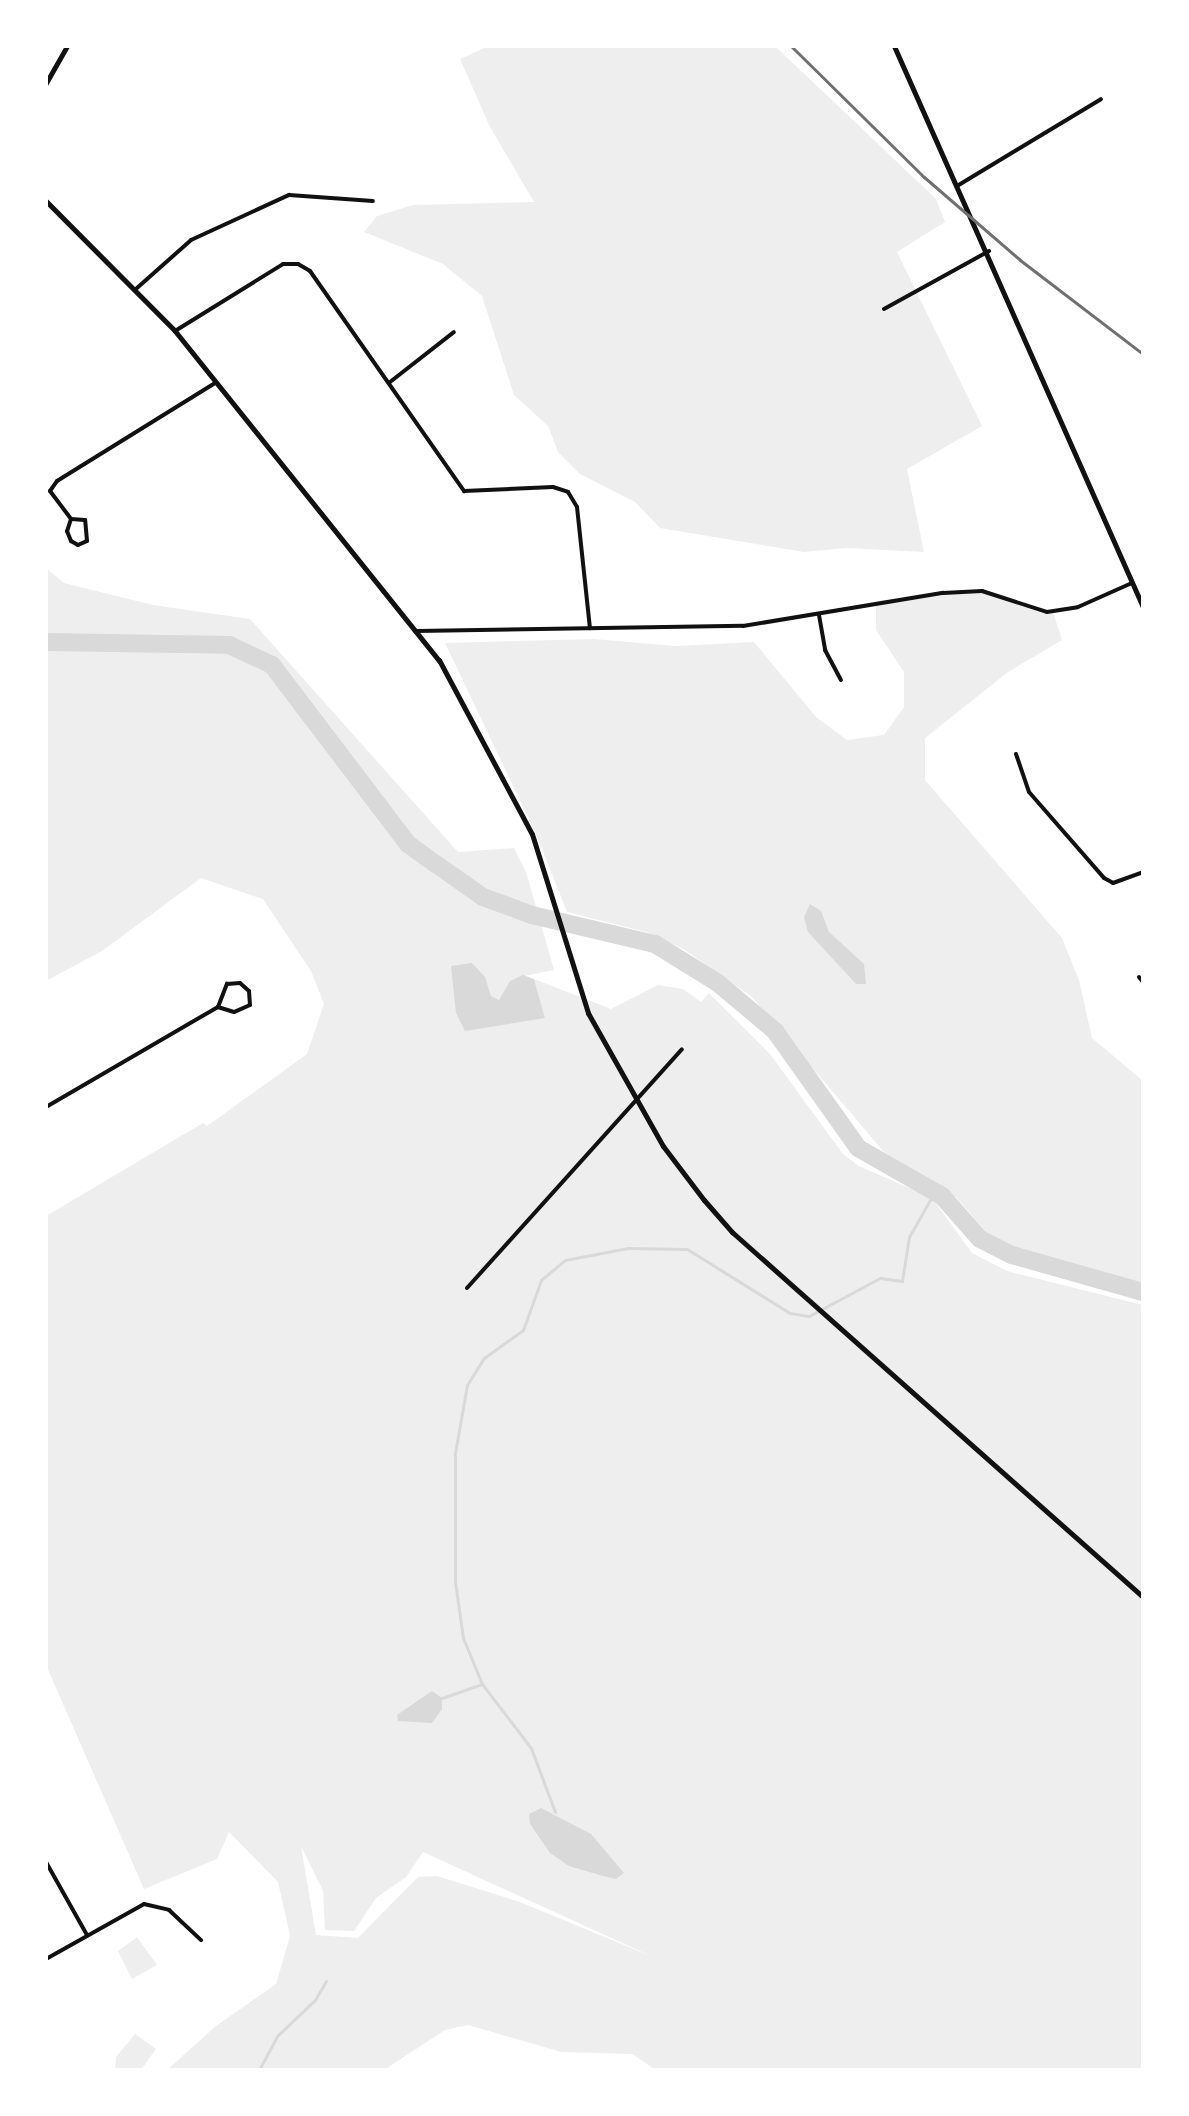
<!DOCTYPE html>
<html>
<head>
<meta charset="utf-8">
<style>
  body { margin:0 }
  #map { position:relative; width:1189px; height:2116px; overflow:hidden; background:#fff; font-family:"PT Sans Narrow",sans-serif }
  div>[style] { position:absolute }
  [style*='--x'] { left:calc(var(--x)*1px); top:calc(var(--y)*1px); width:calc(var(--w)*1px); rotate:calc(var(--a)*1deg) }
  .green>* { inset:0; background:#eee }
  .water>* { inset:0; background:#d9d9d9 }
  .stream>* { height:3px; margin:-1.5px; padding:0 1.5px; transform-origin:1.5px; border-radius:1.5px; background:#d9d9d9 }
  .river>* { height:18px; margin:-9px; padding:0 9px; transform-origin:9px; border-radius:9px; background:#d9d9d9 }
  .minor>* { height:4px; margin:-2px; padding:0 2px; transform-origin:2px; border-radius:2px; background:#111 }
  .tertiary>* { height:5px; margin:-2.5px; padding:0 2.5px; transform-origin:2.5px; border-radius:2.5px; background:#111 }
  .rail>* { height:3px; margin:-1.5px; padding:0 1.5px; transform-origin:1.5px; border-radius:1.5px; background:#707070 }
  span { translate:-50% -50%; white-space:nowrap; text-align:center; line-height:1.15; -webkit-text-stroke:7px #fff; paint-order:stroke }
  .frame { position:absolute; inset:0; border:48px solid #fff; pointer-events:none }
</style>
</head>
<body>
<div id="map">
  <div class="green">
    <i style="clip-path:polygon(489px 46px,775px 46px,936px 199px,945px 222px,897px 252px,982px 426px,907px 469px,924px 552px,846px 548px,804px 552px,660px 528px,635px 502px,580px 474px,558px 452px,548px 426px,514px 395px,482px 296px,443px 264px,364px 232px,377px 216px,413px 205px,534px 202px,490px 127px,460px 59px)"></i>
    <i style="clip-path:polygon(evenodd,46px 568px,64px 583px,153px 605px,250px 619px,458px 852px,514px 848px,526px 872px,554px 970px,519px 977px,499px 1000px,457px 988px,545px 1018px,534px 979px,611px 1009px,658px 985px,683px 989px,701px 1002px,709px 993px,770px 1054px,843px 1154px,859px 1166px,932px 1198px,972px 1253px,1007px 1271px,1143px 1305px,1143px 2070px,656px 2070px,632px 2054px,561px 2052px,468px 2025px,445px 2030px,384px 2070px,167px 2070px,216px 2026px,276px 1984px,290px 1936px,278px 1882px,229px 1832px,217px 1859px,144px 1889px,46px 1665px,46px 1216px,203px 1123px,207px 1126px,307px 1054px,324px 1004px,311px 971px,263px 899px,201px 878px,102px 951px,46px 981px,46px 568px,301px 1846px,323px 1891px,325px 1930px,354px 1931px,376px 1898px,406px 1877px,423px 1852px,653px 1957px,520px 1902px,437px 1876px,418px 1877px,358px 1938px,316px 1935px,301px 1846px)"></i>
    <i style="clip-path:polygon(973px 590px,1053px 612px,1062px 640px,1008px 672px,925px 738px,925px 780px,1062px 938px,1079px 980px,1092px 1038px,1143px 1081px,1143px 1283px,999px 1247px,957px 1198px,884px 1152px,752px 997px,685px 950px,650px 933px,567px 912px,536px 834px,445px 643px,594px 639px,676px 646px,754px 642px,816px 717px,847px 740px,884px 735px,904px 707px,904px 672px,876px 630px,876px 601px)"></i>
    <i style="clip-path:polygon(137px 1937px,157px 1965px,132px 1979px,118px 1951px)"></i>
    <i style="clip-path:polygon(135px 2034px,156px 2049px,141px 2070px,115px 2070px,116px 2057px)"></i>
  </div>
  <div class="water">
    <i style="clip-path:polygon(810px 904px,821px 911px,829px 932px,864px 964px,866px 984px,856px 984px,808px 932px,804px 917px)"></i>
    <i style="clip-path:polygon(472px 963px,485px 977px,491px 996px,499px 1000px,510px 981px,523px 975px,534px 979px,545px 1018px,465px 1031px,456px 1013px,451px 966px)"></i>
    <i style="clip-path:polygon(432px 1691px,442px 1698px,442px 1709px,432px 1723px,398px 1721px,397px 1715px)"></i>
    <i style="clip-path:polygon(541px 1808px,591px 1834px,624px 1873px,616px 1879px,603px 1876px,569px 1866px,550px 1853px,530px 1824px,529px 1814px)"></i>
  </div>
  <div class="stream">
    <i style="--x:442;--y:1698;--w:42;--a:-19.3"></i>
    <i style="--x:555;--y:1812;--w:68;--a:-110.6"></i>
    <i style="--x:531;--y:1748;--w:81;--a:-127.4"></i>
    <i style="--x:482;--y:1684;--w:50;--a:-112.4"></i>
    <i style="--x:463;--y:1638;--w:57;--a:-98.1"></i>
    <i style="--x:455;--y:1582;--w:129;--a:-90"></i>
    <i style="--x:455;--y:1453;--w:69;--a:-80"></i>
    <i style="--x:467;--y:1385;--w:32;--a:-58"></i>
    <i style="--x:484;--y:1358;--w:48;--a:-35.7"></i>
    <i style="--x:523;--y:1330;--w:53;--a:-70.2"></i>
    <i style="--x:541;--y:1280;--w:31;--a:-40"></i>
    <i style="--x:565;--y:1260;--w:64;--a:-10.8"></i>
    <i style="--x:628;--y:1248;--w:59;--a:1"></i>
    <i style="--x:687;--y:1249;--w:121;--a:31.9"></i>
    <i style="--x:790;--y:1313;--w:19;--a:9"></i>
    <i style="--x:809;--y:1316;--w:81;--a:-28.2"></i>
    <i style="--x:880;--y:1278;--w:22;--a:8"></i>
    <i style="--x:902;--y:1281;--w:45;--a:-81"></i>
    <i style="--x:909;--y:1237;--w:53;--a:-60.5"></i>
    <i style="--x:259;--y:2070;--w:38;--a:-62"></i>
    <i style="--x:277;--y:2036;--w:52;--a:-43.5"></i>
    <i style="--x:315;--y:2000;--w:22;--a:-60"></i>
  </div>
  <div class="river">
    <i style="--x:46;--y:642;--w:183;--a:0.9"></i>
    <i style="--x:229;--y:645;--w:47;--a:24.9"></i>
    <i style="--x:272;--y:665;--w:225;--a:52.8"></i>
    <i style="--x:408;--y:844;--w:34;--a:36"></i>
    <i style="--x:436;--y:864;--w:57;--a:35.1"></i>
    <i style="--x:483;--y:897;--w:52;--a:20.2"></i>
    <i style="--x:532;--y:915;--w:126;--a:13.3"></i>
    <i style="--x:655;--y:944;--w:74;--a:31.8"></i>
    <i style="--x:718;--y:983;--w:75;--a:40.1"></i>
    <i style="--x:775;--y:1031;--w:143;--a:54.6"></i>
    <i style="--x:858;--y:1148;--w:97;--a:29.7"></i>
    <i style="--x:942;--y:1196;--w:57;--a:48.5"></i>
    <i style="--x:980;--y:1239;--w:36;--a:27"></i>
    <i style="--x:1012;--y:1255;--w:136;--a:15.8"></i>
  </div>
  <div class="minor">
    <i style="--x:957;--y:186;--w:168;--a:-31.1"></i>
    <i style="--x:137;--y:288;--w:72;--a:-41.6"></i>
    <i style="--x:191;--y:240;--w:108;--a:-24.7"></i>
    <i style="--x:289;--y:195;--w:84;--a:4.1"></i>
    <i style="--x:884;--y:309;--w:120;--a:-28.9"></i>
    <i style="--x:175;--y:331;--w:127;--a:-31.8"></i>
    <i style="--x:283;--y:264;--w:15;--a:0"></i>
    <i style="--x:298;--y:264;--w:14;--a:30"></i>
    <i style="--x:310;--y:271;--w:269;--a:55"></i>
    <i style="--x:464;--y:491;--w:89;--a:-2.6"></i>
    <i style="--x:553;--y:487;--w:16;--a:18"></i>
    <i style="--x:568;--y:492;--w:17;--a:59"></i>
    <i style="--x:577;--y:507;--w:122;--a:83.9"></i>
    <i style="--x:390;--y:382;--w:81;--a:-38"></i>
    <i style="--x:50;--y:491;--w:12;--a:-55"></i>
    <i style="--x:57;--y:481;--w:186;--a:-31.8"></i>
    <i style="--x:50;--y:491;--w:35;--a:53"></i>
    <i style="--x:71;--y:519;--w:13;--a:108"></i>
    <i style="--x:67;--y:531;--w:11;--a:68"></i>
    <i style="--x:71;--y:541;--w:8;--a:30"></i>
    <i style="--x:78;--y:545;--w:10;--a:-24"></i>
    <i style="--x:87;--y:541;--w:21;--a:-95"></i>
    <i style="--x:85;--y:520;--w:14;--a:-176"></i>
    <i style="--x:819;--y:615;--w:36;--a:80"></i>
    <i style="--x:825;--y:650;--w:34;--a:62"></i>
    <i style="--x:416;--y:631;--w:327;--a:-0.9"></i>
    <i style="--x:743;--y:626;--w:203;--a:-9.4"></i>
    <i style="--x:943;--y:593;--w:39;--a:-3"></i>
    <i style="--x:982;--y:591;--w:68;--a:17.9"></i>
    <i style="--x:1047;--y:612;--w:31;--a:-9"></i>
    <i style="--x:1078;--y:607;--w:59;--a:-24"></i>
    <i style="--x:1016;--y:754;--w:40;--a:71.1"></i>
    <i style="--x:1029;--y:792;--w:114;--a:48.9"></i>
    <i style="--x:1104;--y:878;--w:10;--a:29"></i>
    <i style="--x:1113;--y:883;--w:32;--a:-20"></i>
    <i style="--x:1139;--y:977;--w:6;--a:51"></i>
    <i style="--x:46;--y:1107;--w:199;--a:-30.2"></i>
    <i style="--x:218;--y:1007;--w:25;--a:-69"></i>
    <i style="--x:227;--y:984;--w:13;--a:-4"></i>
    <i style="--x:240;--y:983;--w:12;--a:42"></i>
    <i style="--x:249;--y:991;--w:14;--a:86"></i>
    <i style="--x:250;--y:1005;--w:17;--a:156"></i>
    <i style="--x:234;--y:1012;--w:17;--a:-163"></i>
    <i style="--x:467;--y:1288;--w:321;--a:-48"></i>
    <i style="--x:46;--y:1862;--w:84;--a:60.7"></i>
    <i style="--x:46;--y:1959;--w:112;--a:-29.3"></i>
    <i style="--x:144;--y:1904;--w:26;--a:13"></i>
    <i style="--x:169;--y:1910;--w:44;--a:43.2"></i>
  </div>
  <div class="tertiary">
    <i style="--x:894;--y:46;--w:614;--a:66.07"></i>
    <i style="--x:46;--y:83;--w:43;--a:-60.4"></i>
    <i style="--x:46;--y:201;--w:183;--a:45.2"></i>
    <i style="--x:175;--y:331;--w:422;--a:51.3"></i>
    <i style="--x:439;--y:660;--w:197;--a:61.9"></i>
    <i style="--x:532;--y:834;--w:188;--a:72.6"></i>
    <i style="--x:588;--y:1013;--w:153;--a:60.6"></i>
    <i style="--x:663;--y:1146;--w:68;--a:52.8"></i>
    <i style="--x:704;--y:1200;--w:43;--a:48.8"></i>
    <i style="--x:732;--y:1232;--w:550;--a:41.61"></i>
  </div>
  <div class="rail">
    <i style="--x:791;--y:46;--w:187;--a:44.6"></i>
    <i style="--x:924;--y:177;--w:127;--a:40.8"></i>
    <i style="--x:1020;--y:260;--w:155;--a:37.4"></i>
  </div>
  <div class="frame"></div>
</div>
</body>
</html>
